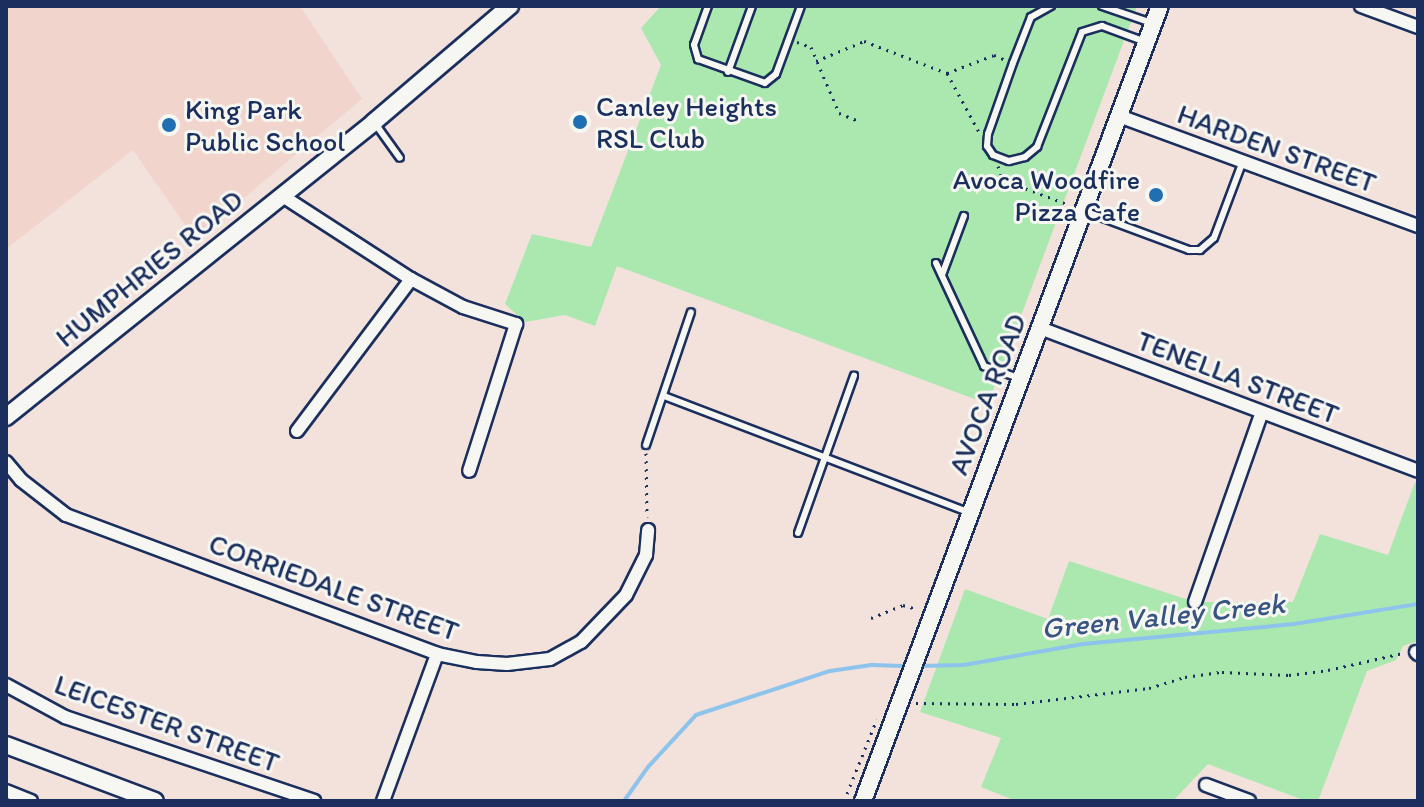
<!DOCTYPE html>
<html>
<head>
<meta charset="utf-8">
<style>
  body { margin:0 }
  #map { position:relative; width:1424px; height:807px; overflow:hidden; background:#f3e2dc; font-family:Itim,sans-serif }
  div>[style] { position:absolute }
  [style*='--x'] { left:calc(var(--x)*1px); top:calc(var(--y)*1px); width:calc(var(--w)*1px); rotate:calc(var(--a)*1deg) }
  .built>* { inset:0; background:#f1d4cc }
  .green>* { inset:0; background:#aae8af }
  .stream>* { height:4px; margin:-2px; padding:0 2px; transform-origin:2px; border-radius:2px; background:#8ec3ec }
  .path>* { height:3px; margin-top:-1.5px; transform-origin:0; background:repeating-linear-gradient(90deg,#1b2f5e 0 2px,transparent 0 8px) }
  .roads { filter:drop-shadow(2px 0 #1b2f5e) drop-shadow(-2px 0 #1b2f5e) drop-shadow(0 2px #1b2f5e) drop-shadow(0 -2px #1b2f5e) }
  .lane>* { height:6px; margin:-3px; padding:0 3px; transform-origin:3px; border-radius:3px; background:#f6f6f2 }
  .street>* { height:12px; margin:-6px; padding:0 6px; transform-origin:6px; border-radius:6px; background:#f6f6f2 }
  .secondary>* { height:16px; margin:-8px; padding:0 8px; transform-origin:8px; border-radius:8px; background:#f6f6f2 }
  .dots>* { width:22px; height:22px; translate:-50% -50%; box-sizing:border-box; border:4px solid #f6f6f2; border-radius:50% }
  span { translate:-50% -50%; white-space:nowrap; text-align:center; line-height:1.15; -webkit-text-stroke:6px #f6f6f2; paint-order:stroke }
  .poi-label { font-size:28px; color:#1b2f5e }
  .left { translate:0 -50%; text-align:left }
  .right { translate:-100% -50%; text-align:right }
  .street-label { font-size:28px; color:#1b2f5e }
  .water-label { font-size:30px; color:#385482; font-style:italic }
  .frame { position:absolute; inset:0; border:8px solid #1b2f5e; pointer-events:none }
</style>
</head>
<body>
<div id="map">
  <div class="built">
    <i style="clip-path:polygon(6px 6px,300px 6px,362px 99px,195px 239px,133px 150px,6px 249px)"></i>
  </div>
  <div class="green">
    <i style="clip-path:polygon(661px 6px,1137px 6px,988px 404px,617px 266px,595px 326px,565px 315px,525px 322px,505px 304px,532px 234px,591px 247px,661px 65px,641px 28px)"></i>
    <i style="clip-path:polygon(1415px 482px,1418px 483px,1418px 641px,1403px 646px,1396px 660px,1367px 671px,1318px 801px,1306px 801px,1208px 764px,1173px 801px,1016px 801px,981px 787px,1001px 738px,920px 712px,965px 589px,1048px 619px,1069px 561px,1195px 602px,1293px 602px,1320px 534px,1388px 555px)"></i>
  </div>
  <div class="stream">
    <i style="--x:918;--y:666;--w:46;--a:-1.2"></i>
    <i style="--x:964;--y:665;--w:121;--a:-10"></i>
    <i style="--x:1083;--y:644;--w:212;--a:-5.4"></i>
    <i style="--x:1294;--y:624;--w:126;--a:-9.2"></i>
    <i style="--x:624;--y:801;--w:42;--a:-54.8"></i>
    <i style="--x:648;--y:767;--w:71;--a:-47.3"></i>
    <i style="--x:696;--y:715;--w:141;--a:-18.2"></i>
    <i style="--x:830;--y:671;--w:42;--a:-8.1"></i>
    <i style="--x:872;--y:665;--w:38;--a:2"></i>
  </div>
  <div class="path">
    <i style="--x:797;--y:42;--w:15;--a:20"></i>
    <i style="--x:811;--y:47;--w:72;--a:67"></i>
    <i style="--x:839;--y:113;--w:22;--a:22"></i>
    <i style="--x:816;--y:61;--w:52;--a:-22.6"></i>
    <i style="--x:864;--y:41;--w:89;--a:21.1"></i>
    <i style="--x:947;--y:73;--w:50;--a:-21"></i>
    <i style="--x:994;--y:55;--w:13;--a:23"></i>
    <i style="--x:947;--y:73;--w:67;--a:61.5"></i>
    <i style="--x:998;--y:166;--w:15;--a:70"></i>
    <i style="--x:1003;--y:180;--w:68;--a:20.6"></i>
    <i style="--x:646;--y:453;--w:64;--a:89.1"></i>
    <i style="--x:871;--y:618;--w:35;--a:-22"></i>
    <i style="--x:903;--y:605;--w:15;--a:16"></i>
    <i style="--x:916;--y:703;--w:100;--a:0.6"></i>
    <i style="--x:1016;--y:704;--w:134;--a:-6.9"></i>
    <i style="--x:1149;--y:688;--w:38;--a:-17"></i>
    <i style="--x:1185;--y:677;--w:37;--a:-8"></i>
    <i style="--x:1222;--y:672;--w:67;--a:2.6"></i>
    <i style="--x:1289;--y:675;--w:39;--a:-7"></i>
    <i style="--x:1328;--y:670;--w:77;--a:-12.8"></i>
    <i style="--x:844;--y:801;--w:88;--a:-68.1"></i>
  </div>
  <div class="roads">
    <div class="lane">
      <i style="--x:708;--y:6;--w:41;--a:109.7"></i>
      <i style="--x:694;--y:45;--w:15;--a:74"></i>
      <i style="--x:698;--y:59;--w:71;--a:19.7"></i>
      <i style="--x:765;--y:83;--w:14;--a:-39"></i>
      <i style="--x:776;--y:74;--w:72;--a:-69.8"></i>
      <i style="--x:1051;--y:6;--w:23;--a:151"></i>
      <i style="--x:1031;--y:17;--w:49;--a:111.4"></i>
      <i style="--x:1013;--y:63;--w:75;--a:109.4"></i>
      <i style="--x:988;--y:134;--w:12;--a:95"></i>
      <i style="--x:987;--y:146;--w:11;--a:56"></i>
      <i style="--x:993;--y:155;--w:17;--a:21"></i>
      <i style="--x:1009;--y:161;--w:16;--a:-14"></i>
      <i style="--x:1025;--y:157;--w:16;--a:-40"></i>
      <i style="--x:1037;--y:147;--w:123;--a:-68.6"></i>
      <i style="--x:1082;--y:32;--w:21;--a:-17"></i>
      <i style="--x:1102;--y:26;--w:44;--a:20.1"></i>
      <i style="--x:1102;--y:6;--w:53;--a:18.8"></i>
      <i style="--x:728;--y:72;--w:70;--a:-70"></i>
      <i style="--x:374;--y:122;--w:44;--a:54.2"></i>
      <i style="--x:1084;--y:211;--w:112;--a:20.4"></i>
      <i style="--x:1189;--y:250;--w:11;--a:0"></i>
      <i style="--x:1200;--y:250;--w:18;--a:-41"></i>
      <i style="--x:1214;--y:238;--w:82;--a:-69.4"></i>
      <i style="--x:936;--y:263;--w:114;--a:65"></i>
      <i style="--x:984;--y:366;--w:36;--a:19"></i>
      <i style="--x:942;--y:275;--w:63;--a:-69.6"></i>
      <i style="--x:664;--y:396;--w:328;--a:20.9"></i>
      <i style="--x:646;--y:445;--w:140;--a:-71.3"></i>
      <i style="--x:798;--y:533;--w:167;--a:-70.4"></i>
    </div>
    <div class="street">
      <i style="--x:1361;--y:6;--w:61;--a:20.2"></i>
      <i style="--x:1119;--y:116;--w:319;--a:20.2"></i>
      <i style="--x:281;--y:195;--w:155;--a:32.9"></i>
      <i style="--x:411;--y:279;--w:59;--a:28.3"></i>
      <i style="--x:463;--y:307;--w:56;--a:17.8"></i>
      <i style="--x:516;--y:324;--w:154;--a:107.7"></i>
      <i style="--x:1040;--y:328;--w:404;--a:20.7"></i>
      <i style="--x:297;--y:431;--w:190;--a:-53.1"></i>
      <i style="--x:6;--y:462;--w:23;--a:50"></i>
      <i style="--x:21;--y:480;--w:57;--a:37.9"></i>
      <i style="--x:66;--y:515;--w:396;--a:20.5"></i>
      <i style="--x:437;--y:654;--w:41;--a:11.3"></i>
      <i style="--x:477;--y:662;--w:30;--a:4"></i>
      <i style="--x:507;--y:664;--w:43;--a:-6.6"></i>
      <i style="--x:550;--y:659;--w:35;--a:-29"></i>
      <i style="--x:581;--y:642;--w:65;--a:-46.2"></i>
      <i style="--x:626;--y:595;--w:45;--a:-63.4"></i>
      <i style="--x:646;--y:555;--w:25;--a:-85"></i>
      <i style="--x:1195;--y:602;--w:201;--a:-70.6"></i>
      <i style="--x:1416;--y:652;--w:3;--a:45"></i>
      <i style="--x:6;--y:685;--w:67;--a:28.5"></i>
      <i style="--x:65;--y:717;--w:263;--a:18.6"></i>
      <i style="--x:1206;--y:785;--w:46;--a:20.4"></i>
      <i style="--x:6;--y:791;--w:27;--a:22"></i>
      <i style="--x:383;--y:801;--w:157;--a:-69.8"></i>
    </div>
    <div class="secondary">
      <i style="--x:6;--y:417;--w:472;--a:-38.7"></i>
      <i style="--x:374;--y:122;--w:179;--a:-40.5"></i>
      <i style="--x:6;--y:745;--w:159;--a:20.6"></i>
      <i style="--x:863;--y:801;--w:849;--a:-69.52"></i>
    </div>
  </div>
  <div class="dots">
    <i style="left:580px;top:122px;background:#1f6fb2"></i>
    <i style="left:169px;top:125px;background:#1f6fb2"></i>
    <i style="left:1156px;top:195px;background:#1f6fb2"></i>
  </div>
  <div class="poi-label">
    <span class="left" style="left:596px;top:122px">Canley Heights<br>RSL Club</span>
    <span class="left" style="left:185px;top:125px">King Park<br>Public School</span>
    <span class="right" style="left:1140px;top:195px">Avoca Woodfire<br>Pizza Cafe</span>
  </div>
  <div class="street-label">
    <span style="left:1277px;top:148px;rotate:20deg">HARDEN STREET</span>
    <span style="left:149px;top:268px;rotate:-39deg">HUMPHRIES ROAD</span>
    <span style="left:1238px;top:377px;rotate:21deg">TENELLA STREET</span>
    <span style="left:987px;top:394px;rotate:-69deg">AVOCA ROAD</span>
    <span style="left:334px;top:587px;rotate:20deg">CORRIEDALE STREET</span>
    <span style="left:167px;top:723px;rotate:20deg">LEICESTER STREET</span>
  </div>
  <div class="water-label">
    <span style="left:1163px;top:616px;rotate:-6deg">Green Valley Creek</span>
  </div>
  <div class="frame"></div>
</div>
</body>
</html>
